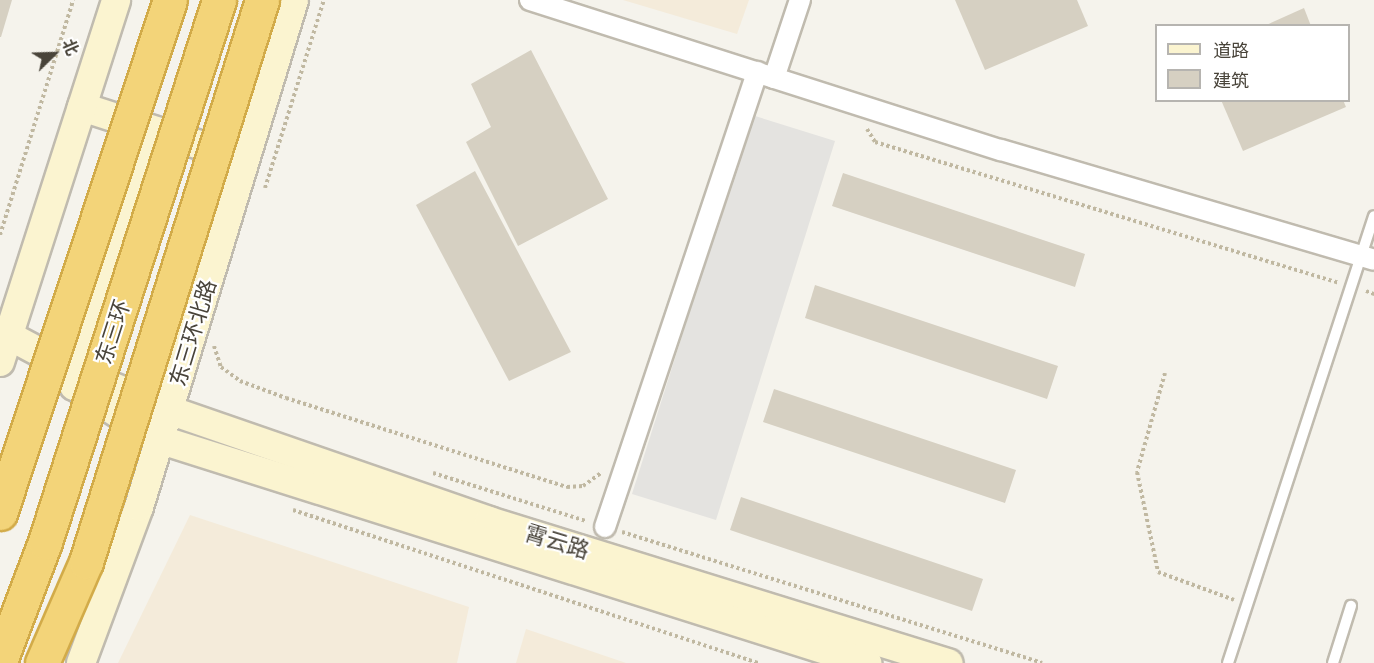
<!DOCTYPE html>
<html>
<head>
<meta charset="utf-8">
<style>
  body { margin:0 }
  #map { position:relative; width:1374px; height:663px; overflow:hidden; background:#f5f3ec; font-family:"PT Sans Narrow","Noto Sans SC",sans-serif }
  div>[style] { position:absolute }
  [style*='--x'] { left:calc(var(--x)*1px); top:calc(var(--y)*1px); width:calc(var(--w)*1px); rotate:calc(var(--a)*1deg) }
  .commercial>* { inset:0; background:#f4ebda }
  .parking>* { inset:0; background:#e4e3e0 }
  .building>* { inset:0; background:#d6d0c2 }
  .path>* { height:4px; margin-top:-2px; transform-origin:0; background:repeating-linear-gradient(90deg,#c0b8a1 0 3px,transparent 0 6px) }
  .roads { filter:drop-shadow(2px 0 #c0bbaf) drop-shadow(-2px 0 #c0bbaf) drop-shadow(0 2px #c0bbaf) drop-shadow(0 -2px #c0bbaf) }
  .lane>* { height:10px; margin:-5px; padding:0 5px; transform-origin:5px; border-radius:5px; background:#fff }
  .street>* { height:20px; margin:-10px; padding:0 10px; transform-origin:10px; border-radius:10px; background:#fff }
  .secondary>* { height:28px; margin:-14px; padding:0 14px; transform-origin:14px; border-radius:14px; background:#fbf4d0 }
  .bridges { filter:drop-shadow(2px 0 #d2ab49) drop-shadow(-2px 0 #d2ab49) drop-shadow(0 2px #d2ab49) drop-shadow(0 -2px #d2ab49) }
  .highway-bridge>* { height:33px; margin:-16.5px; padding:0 16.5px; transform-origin:16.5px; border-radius:16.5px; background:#f3d479 }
  span { translate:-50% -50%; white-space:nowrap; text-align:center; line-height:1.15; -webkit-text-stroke:4.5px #fff; paint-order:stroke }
  .street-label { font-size:22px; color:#49443a }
  .legend { position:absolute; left:1155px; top:24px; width:195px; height:78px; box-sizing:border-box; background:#fff; border:2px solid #b6b4b0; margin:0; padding:8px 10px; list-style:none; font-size:18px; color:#49443a }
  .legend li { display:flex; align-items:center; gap:12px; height:30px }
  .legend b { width:30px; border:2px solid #b6b4b0 }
  .north { position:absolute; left:24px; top:24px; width:60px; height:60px; -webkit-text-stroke:4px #fff; paint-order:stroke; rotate:67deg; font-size:16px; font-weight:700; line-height:24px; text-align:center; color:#49443a }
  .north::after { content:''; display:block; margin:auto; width:21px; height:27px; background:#49443a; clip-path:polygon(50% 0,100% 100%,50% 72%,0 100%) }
</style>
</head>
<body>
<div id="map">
  <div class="commercial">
    <i style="clip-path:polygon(623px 0,749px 0,737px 34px)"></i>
    <i style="clip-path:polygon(190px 515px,469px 607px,457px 663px,118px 663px)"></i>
    <i style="clip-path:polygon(526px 629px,626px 663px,516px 663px)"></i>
  </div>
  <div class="parking">
    <i style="clip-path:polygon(752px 115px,835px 141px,716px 520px,632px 494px)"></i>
  </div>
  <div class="building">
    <i style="clip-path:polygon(0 0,12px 0,1px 37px,0 37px)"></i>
    <i style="clip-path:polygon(955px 0,1077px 0,1088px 26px,985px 70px)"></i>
    <i style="clip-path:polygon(1304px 8px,1311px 26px,1264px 26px)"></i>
    <i style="clip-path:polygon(531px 50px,608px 199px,518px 246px,466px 142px,491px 127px,471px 84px)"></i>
    <i style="clip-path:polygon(1221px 100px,1343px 100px,1346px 107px,1243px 151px)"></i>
    <i style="clip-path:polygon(475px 171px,571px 352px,509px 381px,416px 205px)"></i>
    <i style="clip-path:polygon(843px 173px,1085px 254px,1075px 287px,832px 206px)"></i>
    <i style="clip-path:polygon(815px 285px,1058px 366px,1047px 399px,805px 318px)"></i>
    <i style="clip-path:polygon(774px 389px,1016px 470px,1005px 503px,763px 422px)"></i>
    <i style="clip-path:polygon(741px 497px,983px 579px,972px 611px,730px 530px)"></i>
  </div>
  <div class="path">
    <i style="--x:867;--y:129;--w:15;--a:58"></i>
    <i style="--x:875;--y:142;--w:484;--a:16.9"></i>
    <i style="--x:265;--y:188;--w:197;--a:-72.6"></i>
    <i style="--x:0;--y:235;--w:246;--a:-72.7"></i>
    <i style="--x:1366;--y:291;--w:9;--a:21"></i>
    <i style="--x:214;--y:346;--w:22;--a:72"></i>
    <i style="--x:221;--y:367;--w:24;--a:36"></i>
    <i style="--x:240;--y:381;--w:49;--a:20.3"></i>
    <i style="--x:286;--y:398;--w:295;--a:17.6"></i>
    <i style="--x:567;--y:487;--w:16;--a:-4"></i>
    <i style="--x:583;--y:486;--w:22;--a:-36"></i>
    <i style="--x:1165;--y:373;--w:103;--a:105.8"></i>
    <i style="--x:1137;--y:472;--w:102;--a:78.1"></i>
    <i style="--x:1158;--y:572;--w:81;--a:20.2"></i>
    <i style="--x:433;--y:473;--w:160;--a:17.4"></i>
    <i style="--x:293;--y:510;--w:490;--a:18.2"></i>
    <i style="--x:622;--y:532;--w:440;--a:17.3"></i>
  </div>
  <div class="roads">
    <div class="lane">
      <i style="--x:1228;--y:663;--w:470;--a:-71.9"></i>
      <i style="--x:1333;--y:663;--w:60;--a:-72.5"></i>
    </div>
    <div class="street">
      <i style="--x:530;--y:0;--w:494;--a:17.7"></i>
      <i style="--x:1001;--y:150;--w:389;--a:16.4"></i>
      <i style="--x:774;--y:78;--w:82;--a:-71.6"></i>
      <i style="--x:605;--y:527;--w:480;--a:-71.5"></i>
    </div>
    <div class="secondary">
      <i style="--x:82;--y:107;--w:163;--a:17.9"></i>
      <i style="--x:0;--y:331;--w:89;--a:28"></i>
      <i style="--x:79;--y:373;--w:97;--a:22.3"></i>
      <i style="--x:169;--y:410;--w:339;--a:19.1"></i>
      <i style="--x:489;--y:521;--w:481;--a:17.2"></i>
      <i style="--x:0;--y:362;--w:380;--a:-72.2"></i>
      <i style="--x:74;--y:386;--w:268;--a:-71.5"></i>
      <i style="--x:75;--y:386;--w:98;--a:32.6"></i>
      <i style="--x:158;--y:439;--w:744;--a:17.53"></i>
      <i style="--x:81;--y:663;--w:166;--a:-69.6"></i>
      <i style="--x:139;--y:507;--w:530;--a:-73"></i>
    </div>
  </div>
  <div class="bridges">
    <div class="highway-bridge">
      <i style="--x:0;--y:513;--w:540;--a:-71.67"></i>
      <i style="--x:0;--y:661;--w:127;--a:-69.3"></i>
      <i style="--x:45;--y:542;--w:569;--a:-72.2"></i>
      <i style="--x:42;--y:663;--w:110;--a:-66.5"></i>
      <i style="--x:86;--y:562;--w:589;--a:-72.61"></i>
    </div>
  </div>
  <div class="street-label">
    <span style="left:113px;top:332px;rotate:-72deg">东三环</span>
    <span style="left:193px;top:333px;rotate:-73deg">东三环北路</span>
    <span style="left:557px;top:542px;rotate:17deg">霄云路</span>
  </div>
  <ul class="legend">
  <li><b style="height:8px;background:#fbf4d0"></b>道路</li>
  <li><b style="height:16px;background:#d6d0c2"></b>建筑</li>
  </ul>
  <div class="north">北</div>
</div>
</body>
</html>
